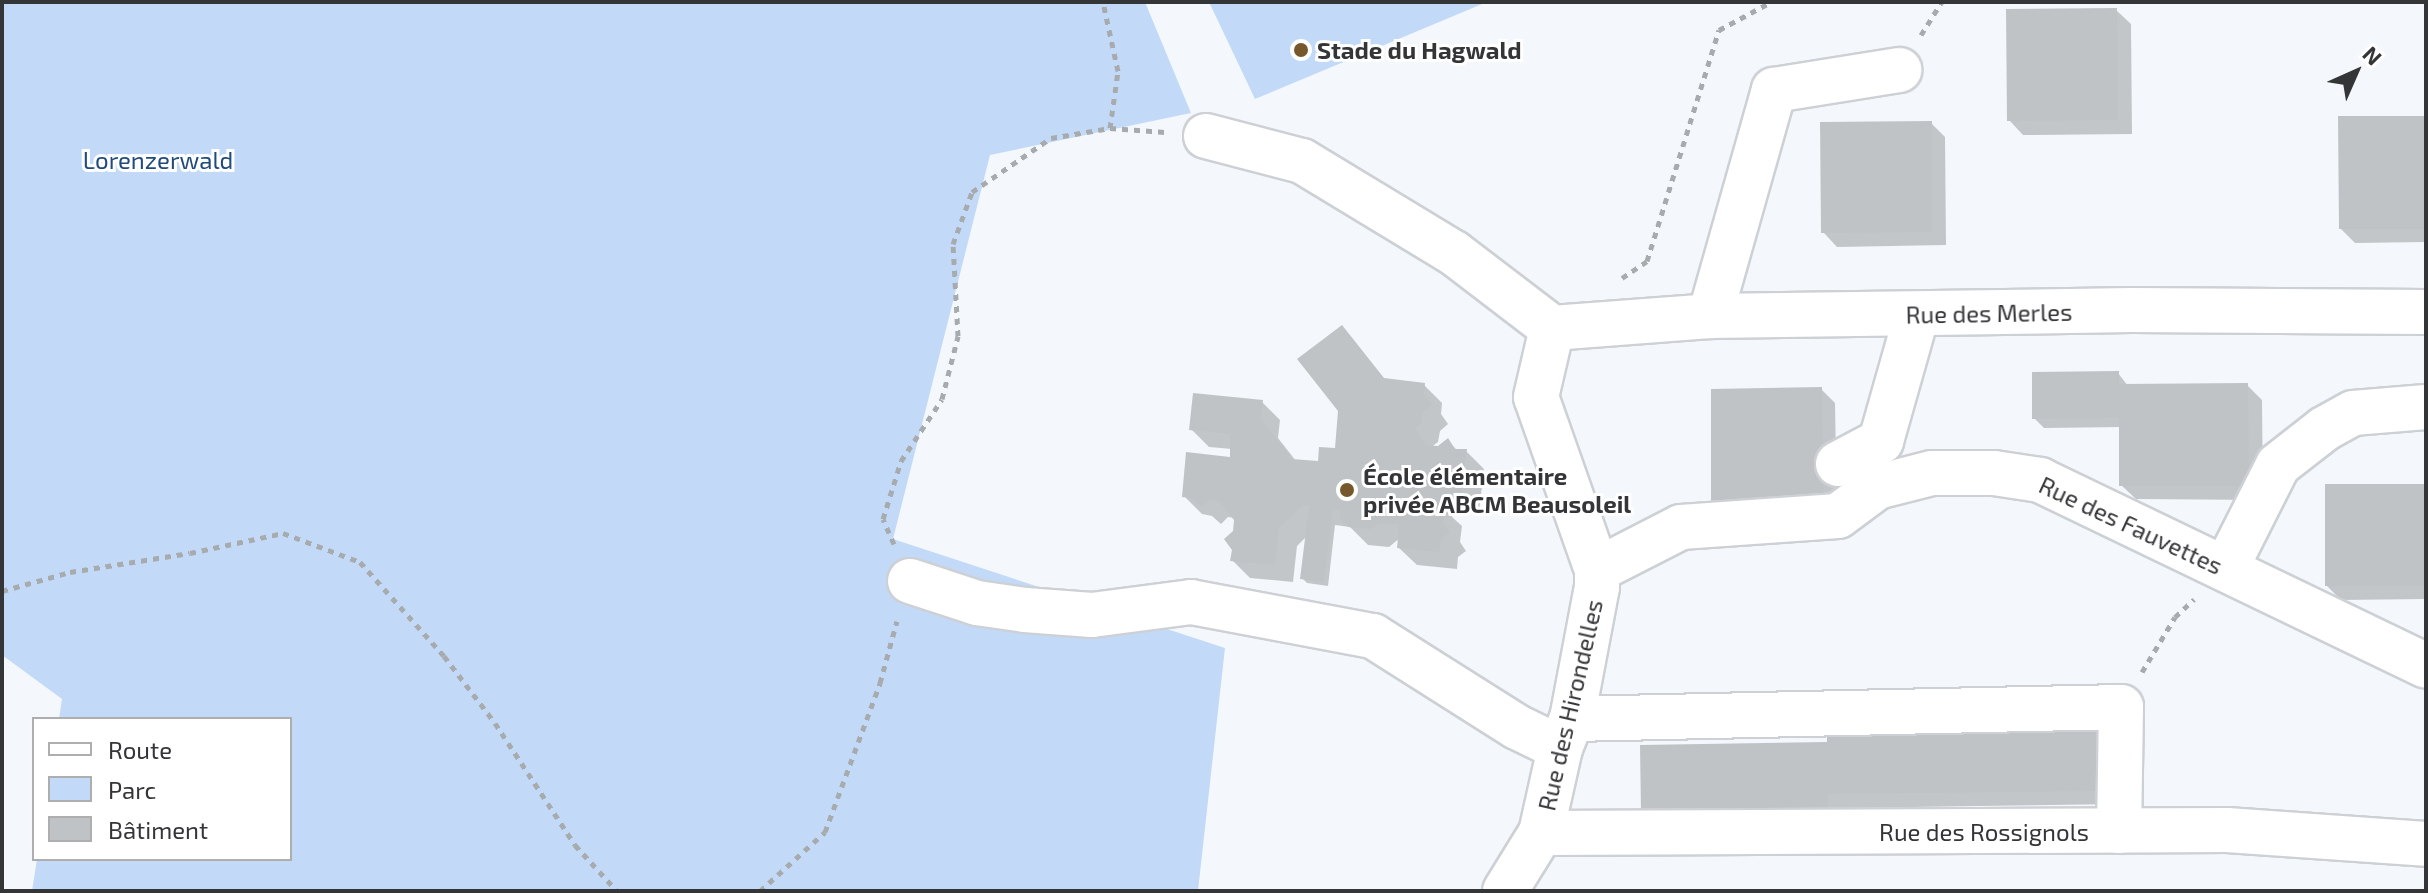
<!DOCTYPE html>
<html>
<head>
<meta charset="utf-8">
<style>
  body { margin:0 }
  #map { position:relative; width:2428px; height:893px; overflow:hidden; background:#f4f8fc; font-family:"Exo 2",sans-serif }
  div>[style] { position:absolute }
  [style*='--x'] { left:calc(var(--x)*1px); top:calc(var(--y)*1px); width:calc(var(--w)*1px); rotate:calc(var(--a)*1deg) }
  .green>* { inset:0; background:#c2daf8 }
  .shadow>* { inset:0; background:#0003 }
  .building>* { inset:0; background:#bfc3c6 }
  .path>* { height:5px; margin-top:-2.5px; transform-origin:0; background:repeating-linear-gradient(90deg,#a8abae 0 6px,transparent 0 12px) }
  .roads { filter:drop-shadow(2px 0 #cdd0d4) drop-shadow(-2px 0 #cdd0d4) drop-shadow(0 2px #cdd0d4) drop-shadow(0 -2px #cdd0d4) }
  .minor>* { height:44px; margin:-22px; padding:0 22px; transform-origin:22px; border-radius:22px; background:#fff }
  .dots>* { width:22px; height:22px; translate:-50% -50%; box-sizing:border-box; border:4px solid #fff; border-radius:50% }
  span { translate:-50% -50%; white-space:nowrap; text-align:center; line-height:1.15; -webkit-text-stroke:6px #fff; paint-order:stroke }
  .poi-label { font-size:24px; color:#343537; font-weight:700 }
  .left { translate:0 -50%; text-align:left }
  .park-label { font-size:24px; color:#204b7b }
  .street-label { font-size:24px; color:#343537 }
  .frame { position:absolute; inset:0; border:4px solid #343537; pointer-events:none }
  .legend { position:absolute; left:32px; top:717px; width:260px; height:144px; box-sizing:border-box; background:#fff; border:2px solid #aeaeaf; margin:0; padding:10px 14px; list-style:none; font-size:24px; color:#343537 }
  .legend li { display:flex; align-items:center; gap:16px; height:40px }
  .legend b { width:40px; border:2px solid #aeaeaf }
  .north { position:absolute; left:2316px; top:32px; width:80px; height:80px; -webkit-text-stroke:6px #fff; paint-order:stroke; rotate:45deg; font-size:22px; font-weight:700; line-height:32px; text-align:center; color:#343537 }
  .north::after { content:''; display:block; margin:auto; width:28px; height:36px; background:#343537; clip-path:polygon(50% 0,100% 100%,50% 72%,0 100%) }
</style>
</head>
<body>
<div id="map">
  <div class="green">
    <i style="clip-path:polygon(2px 2px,1145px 2px,1191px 113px,990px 155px,893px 539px,1225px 648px,1198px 891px,32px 891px,37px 859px,290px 859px,290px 719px,59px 719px,62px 699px,2px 655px)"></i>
    <i style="clip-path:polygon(1209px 2px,1487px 2px,1255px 99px)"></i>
  </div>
  <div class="shadow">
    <i style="clip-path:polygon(2116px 10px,2131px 24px,2132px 134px,2023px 135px,2009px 120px)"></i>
    <i style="clip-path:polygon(2426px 118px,2426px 242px,2355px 243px,2341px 229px)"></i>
    <i style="clip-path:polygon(1931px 123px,1945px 137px,1946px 245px,1837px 247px,1823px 232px)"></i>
    <i style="clip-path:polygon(2118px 373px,2128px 386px,2247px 385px,2262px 400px,2263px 500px,2136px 499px,2121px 485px,2121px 427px,2044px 428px,2034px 418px)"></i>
    <i style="clip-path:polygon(1385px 380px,1424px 385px,1442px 403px,1441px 414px,1448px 424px,1440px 431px,1438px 442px,1430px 448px,1438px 448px,1448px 441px,1458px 451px,1466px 451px,1484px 469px,1479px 512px,1453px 509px,1452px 517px,1462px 526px,1460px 542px,1466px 551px,1458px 557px,1457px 569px,1417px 565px,1399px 548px,1400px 538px,1389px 547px,1368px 545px,1350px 527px,1335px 525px,1328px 586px,1307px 583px,1302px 578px,1308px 535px,1297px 546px,1293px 582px,1250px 578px,1232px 560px,1235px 518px,1228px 517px,1221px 524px,1212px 516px,1202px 514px,1184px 496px,1232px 459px,1232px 449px,1209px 447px,1191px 429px,1262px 402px,1280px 420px,1278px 438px,1296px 461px,1319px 463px,1336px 450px)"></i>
    <i style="clip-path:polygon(1821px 389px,1835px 403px,1837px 514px,1728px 515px,1713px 500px)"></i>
    <i style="clip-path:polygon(2426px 486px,2426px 599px,2341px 600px,2327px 586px)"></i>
    <i style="clip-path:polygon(2106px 724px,2121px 804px,1842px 808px,1841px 824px,1642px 747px,1829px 744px)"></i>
  </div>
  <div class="building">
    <i style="clip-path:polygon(2117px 8px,2118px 120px,2007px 121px,2006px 9px)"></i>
    <i style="clip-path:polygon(2338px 116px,2426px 116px,2426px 229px,2339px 229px)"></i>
    <i style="clip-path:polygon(1932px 121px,1932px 232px,1821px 233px,1820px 122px)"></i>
    <i style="clip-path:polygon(1342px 325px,1384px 378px,1425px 383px,1424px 394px,1432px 405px,1422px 413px,1421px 424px,1415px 428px,1426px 445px,1438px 446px,1448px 438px,1455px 449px,1467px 449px,1461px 495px,1446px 493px,1443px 522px,1450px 532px,1441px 539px,1439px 552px,1397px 548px,1399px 525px,1379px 523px,1371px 529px,1348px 527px,1339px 517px,1340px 511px,1333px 509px,1324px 582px,1300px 579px,1309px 506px,1302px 506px,1279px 528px,1275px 565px,1230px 561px,1232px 550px,1224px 539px,1233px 531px,1234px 520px,1219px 501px,1210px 500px,1201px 507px,1192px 498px,1182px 497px,1186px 452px,1230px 457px,1230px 434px,1189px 430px,1193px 393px,1263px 400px,1261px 418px,1292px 459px,1318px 461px,1319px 447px,1335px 448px,1338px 411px,1297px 359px)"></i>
    <i style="clip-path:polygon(2119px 371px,2119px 384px,2248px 383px,2249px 486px,2119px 486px,2119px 418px,2032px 419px,2032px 372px)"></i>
    <i style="clip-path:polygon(1822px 387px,1824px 500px,1711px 501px,1711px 389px)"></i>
    <i style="clip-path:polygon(2325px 484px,2426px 484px,2426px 586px,2325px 586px)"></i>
    <i style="clip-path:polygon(2107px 722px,2107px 791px,1828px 794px,1828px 810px,1641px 813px,1640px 745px,1827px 742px,1827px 726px)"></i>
  </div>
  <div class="path">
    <i style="--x:1921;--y:35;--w:39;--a:-58"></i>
    <i style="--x:1110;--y:128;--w:55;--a:4.2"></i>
    <i style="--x:1622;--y:278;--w:30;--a:-34"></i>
    <i style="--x:1647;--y:261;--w:242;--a:-72.7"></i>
    <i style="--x:1719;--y:30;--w:59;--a:-28.3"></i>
    <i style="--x:894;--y:544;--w:27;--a:-114"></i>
    <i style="--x:883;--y:519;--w:61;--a:-72.8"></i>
    <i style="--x:901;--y:461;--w:74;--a:-56.5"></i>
    <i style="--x:942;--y:399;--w:65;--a:-75.7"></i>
    <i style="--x:958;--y:336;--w:92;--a:-93.1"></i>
    <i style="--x:953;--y:244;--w:55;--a:-69.9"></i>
    <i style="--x:972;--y:192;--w:96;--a:-34.4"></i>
    <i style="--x:1051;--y:138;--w:60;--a:-9.6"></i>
    <i style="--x:1110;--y:128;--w:58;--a:-82"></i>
    <i style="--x:1118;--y:71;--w:71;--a:-102.3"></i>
    <i style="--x:2;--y:591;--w:71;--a:-15.6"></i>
    <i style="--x:70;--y:572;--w:121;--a:-9"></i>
    <i style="--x:190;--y:553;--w:95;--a:-12.1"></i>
    <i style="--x:283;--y:533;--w:82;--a:20.6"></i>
    <i style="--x:360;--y:562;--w:126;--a:48.2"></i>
    <i style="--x:444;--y:656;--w:84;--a:52.7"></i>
    <i style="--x:495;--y:723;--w:146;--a:56.7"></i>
    <i style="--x:575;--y:845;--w:62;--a:47.6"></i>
    <i style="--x:2142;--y:672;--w:64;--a:-59"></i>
    <i style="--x:2175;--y:617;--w:26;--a:-43"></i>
    <i style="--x:760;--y:891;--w:88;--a:-42.2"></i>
    <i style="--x:825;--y:832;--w:159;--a:-69.7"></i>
    <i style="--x:880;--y:683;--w:64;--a:-74.7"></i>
  </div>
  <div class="roads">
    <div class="minor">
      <i style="--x:1206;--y:136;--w:99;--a:14.6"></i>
      <i style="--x:1302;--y:161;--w:178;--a:31.2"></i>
      <i style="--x:1454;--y:253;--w:123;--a:37.4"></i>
      <i style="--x:1710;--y:316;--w:235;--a:-74.2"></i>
      <i style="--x:1774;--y:90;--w:127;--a:-9.1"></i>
      <i style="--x:1552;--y:328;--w:158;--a:-4.3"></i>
      <i style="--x:1710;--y:316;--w:422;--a:-0.8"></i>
      <i style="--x:2132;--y:310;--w:294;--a:0.4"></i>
      <i style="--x:1838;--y:464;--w:49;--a:-28.1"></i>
      <i style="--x:1881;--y:441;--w:132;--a:-74.2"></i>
      <i style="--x:2226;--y:568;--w:115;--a:-63.2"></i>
      <i style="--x:2278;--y:465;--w:58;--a:-38"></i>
      <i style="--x:2324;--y:429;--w:33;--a:-29"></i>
      <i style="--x:2353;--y:413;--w:73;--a:-4.7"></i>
      <i style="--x:1597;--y:570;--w:94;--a:-27.1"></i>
      <i style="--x:1681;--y:527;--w:157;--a:-4"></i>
      <i style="--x:1838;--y:516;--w:49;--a:-36.6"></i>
      <i style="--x:1877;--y:487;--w:57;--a:-14.3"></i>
      <i style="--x:1932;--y:473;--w:62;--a:0"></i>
      <i style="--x:1994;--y:473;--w:47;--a:8.7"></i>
      <i style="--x:2040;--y:480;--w:428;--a:25.7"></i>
      <i style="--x:910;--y:581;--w:71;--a:18.2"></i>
      <i style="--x:977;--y:603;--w:49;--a:8.3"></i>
      <i style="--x:1025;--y:610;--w:67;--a:4.3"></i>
      <i style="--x:1092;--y:615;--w:100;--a:-7.5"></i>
      <i style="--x:1191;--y:602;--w:185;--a:10.6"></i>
      <i style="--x:1373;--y:636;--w:170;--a:32.3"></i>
      <i style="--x:1517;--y:727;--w:48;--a:26"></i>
      <i style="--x:1572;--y:719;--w:549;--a:-1.25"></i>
      <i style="--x:2121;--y:707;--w:124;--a:90.9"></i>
      <i style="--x:1541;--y:833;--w:686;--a:-0.25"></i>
      <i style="--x:2227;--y:830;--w:199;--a:4"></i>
      <i style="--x:1505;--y:891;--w:68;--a:-58.2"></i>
      <i style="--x:1541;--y:833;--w:87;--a:-77.4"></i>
      <i style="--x:1560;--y:748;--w:31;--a:-68"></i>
      <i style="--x:1572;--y:719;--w:134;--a:-79.3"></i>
      <i style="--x:1597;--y:587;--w:17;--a:-90"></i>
      <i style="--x:1597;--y:570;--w:183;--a:-109.4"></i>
      <i style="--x:1536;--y:397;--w:71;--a:-76.9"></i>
    </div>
  </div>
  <div class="dots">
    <i style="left:1301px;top:50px;background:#77582d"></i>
    <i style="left:1347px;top:490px;background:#77582d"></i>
  </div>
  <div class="poi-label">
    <span class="left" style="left:1317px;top:50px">Stade du Hagwald</span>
    <span class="left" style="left:1363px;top:490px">École élémentaire<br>privée ABCM Beausoleil</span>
  </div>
  <div class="park-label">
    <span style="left:158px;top:160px">Lorenzerwald</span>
  </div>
  <div class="street-label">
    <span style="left:1989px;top:313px;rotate:-1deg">Rue des Merles</span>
    <span style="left:2131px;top:525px;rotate:25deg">Rue des Fauvettes</span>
    <span style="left:1570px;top:705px;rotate:-77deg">Rue des Hirondelles</span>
    <span style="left:1984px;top:832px">Rue des Rossignols</span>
  </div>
  <div class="frame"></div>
  <ul class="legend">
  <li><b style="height:10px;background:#fff"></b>Route</li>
  <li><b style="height:22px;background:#c2daf8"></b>Parc</li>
  <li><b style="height:22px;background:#bfc3c6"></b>Bâtiment</li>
  </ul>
  <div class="north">N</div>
</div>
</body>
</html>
